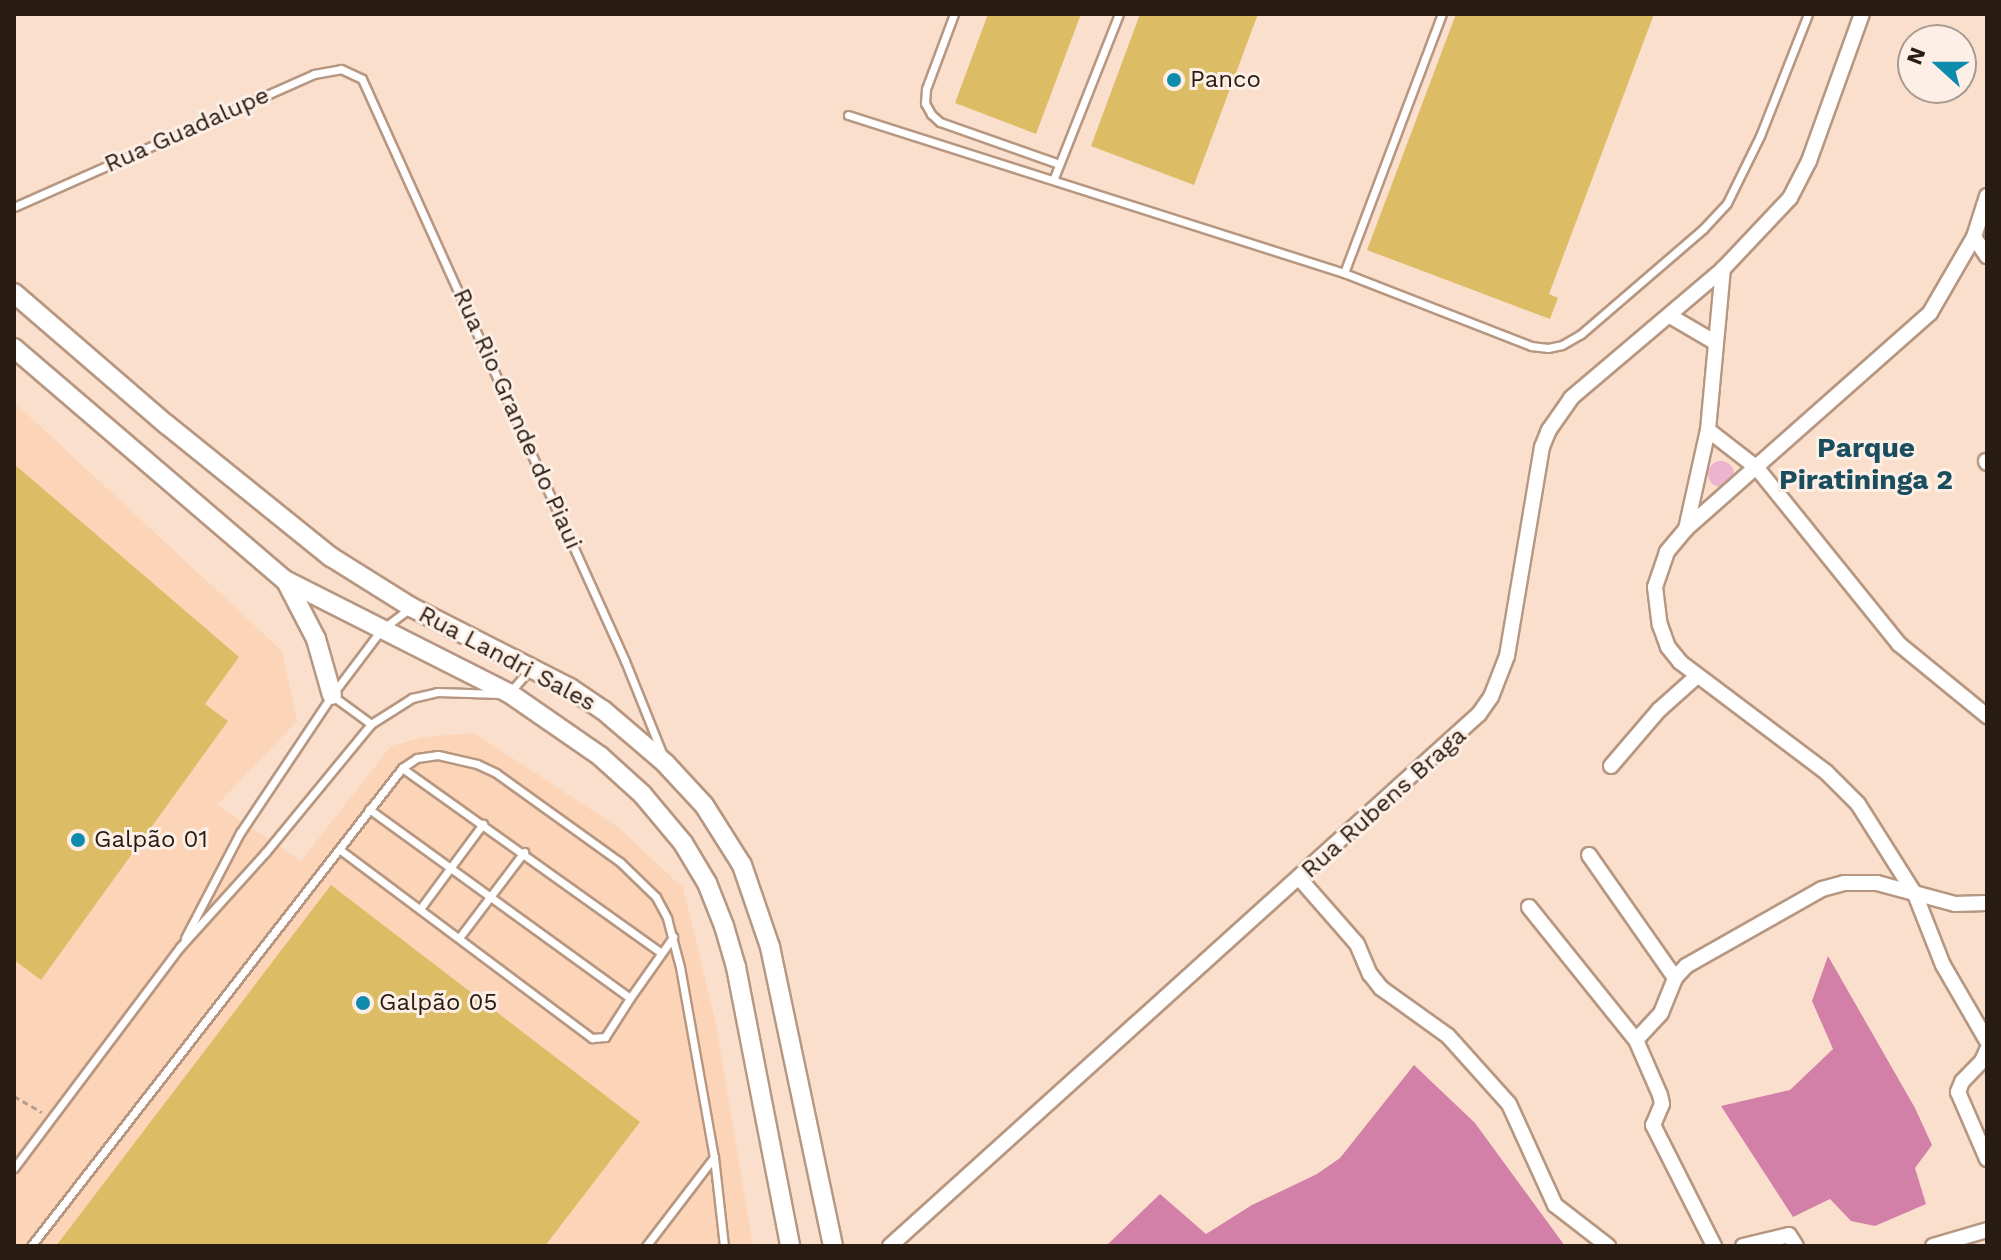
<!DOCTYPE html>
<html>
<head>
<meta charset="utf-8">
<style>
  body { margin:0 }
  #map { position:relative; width:2001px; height:1260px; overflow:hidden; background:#fadfcc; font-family:"Work Sans",sans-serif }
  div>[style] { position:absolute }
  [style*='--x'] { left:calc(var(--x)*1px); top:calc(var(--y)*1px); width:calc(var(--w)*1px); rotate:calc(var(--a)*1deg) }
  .built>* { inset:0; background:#fcd4b7 }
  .green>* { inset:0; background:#eeb3cd }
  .round { border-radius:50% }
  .forest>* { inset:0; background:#d380a8 }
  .building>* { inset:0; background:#dcbd66 }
  .path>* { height:3px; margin-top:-1.5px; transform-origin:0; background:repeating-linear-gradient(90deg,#b39d8e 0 6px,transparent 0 10px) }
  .roads { filter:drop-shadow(2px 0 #b79781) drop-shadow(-2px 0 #b79781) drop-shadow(0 2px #b79781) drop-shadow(0 -2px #b79781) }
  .service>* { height:7px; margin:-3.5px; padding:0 3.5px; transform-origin:3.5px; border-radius:3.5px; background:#fff }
  .minor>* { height:14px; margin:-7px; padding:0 7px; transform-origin:7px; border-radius:7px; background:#fff }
  .tertiary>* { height:18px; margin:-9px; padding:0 9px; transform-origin:9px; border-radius:9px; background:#fff }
  .dots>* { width:22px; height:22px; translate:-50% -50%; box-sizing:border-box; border:4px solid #fdefe5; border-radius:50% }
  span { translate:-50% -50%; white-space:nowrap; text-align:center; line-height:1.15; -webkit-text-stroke:6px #fdefe5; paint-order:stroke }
  .poi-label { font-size:24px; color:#271b12 }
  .left { translate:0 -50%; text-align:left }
  .street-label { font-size:24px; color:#271b12 }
  .quarter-label { font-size:28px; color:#1a4d5e; font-weight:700 }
  .frame { position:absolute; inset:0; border:16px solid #271b12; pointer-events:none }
  .north { position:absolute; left:1897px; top:24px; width:80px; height:80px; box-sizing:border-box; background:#fdefe5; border:2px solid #a79a91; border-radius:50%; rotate:291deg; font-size:22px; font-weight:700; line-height:32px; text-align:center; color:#271b12 }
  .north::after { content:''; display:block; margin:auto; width:28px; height:36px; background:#0f8bad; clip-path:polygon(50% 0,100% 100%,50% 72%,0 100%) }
</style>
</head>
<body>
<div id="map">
  <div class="built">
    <i style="clip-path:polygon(14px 402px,282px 651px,297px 721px,217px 805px,301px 861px,391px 746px,424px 737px,474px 733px,619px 828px,683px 888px,715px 1019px,753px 1246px,14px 1246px)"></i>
  </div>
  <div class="green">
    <i class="round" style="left:1708px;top:461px;width:26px;height:26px"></i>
  </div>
  <div class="forest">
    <i style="clip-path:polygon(1828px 956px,1915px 1108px,1932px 1145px,1915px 1168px,1926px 1204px,1875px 1226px,1851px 1221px,1830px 1199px,1793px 1217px,1721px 1106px,1790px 1090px,1833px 1049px,1812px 1001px)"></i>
    <i style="clip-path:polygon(1414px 1065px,1475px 1123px,1565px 1246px,1106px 1246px,1160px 1194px,1206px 1234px,1252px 1205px,1317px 1174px,1340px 1158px)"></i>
  </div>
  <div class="building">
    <i style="clip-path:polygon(988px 14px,1081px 14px,1036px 134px,955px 103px)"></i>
    <i style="clip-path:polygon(1140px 14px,1258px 14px,1194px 185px,1091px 146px)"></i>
    <i style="clip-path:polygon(1456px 14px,1654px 14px,1549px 294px,1558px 298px,1550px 319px,1367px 250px)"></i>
    <i style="clip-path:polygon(14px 464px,239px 657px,205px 704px,228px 721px,41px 980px,14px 960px)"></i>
    <i style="clip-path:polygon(331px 885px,640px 1122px,545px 1246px,56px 1246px)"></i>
  </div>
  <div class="path">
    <i style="--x:14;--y:1096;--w:32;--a:30"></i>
  </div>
  <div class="roads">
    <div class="service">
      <i style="--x:954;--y:14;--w:80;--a:110.5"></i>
      <i style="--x:926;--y:89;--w:14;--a:94"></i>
      <i style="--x:925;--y:103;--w:13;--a:61"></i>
      <i style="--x:931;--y:114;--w:12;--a:42"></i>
      <i style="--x:940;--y:122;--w:126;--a:19.4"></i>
      <i style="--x:848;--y:115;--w:521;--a:17.67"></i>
      <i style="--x:1344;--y:273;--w:201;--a:21.3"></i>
      <i style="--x:1531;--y:346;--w:17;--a:7"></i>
      <i style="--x:1548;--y:348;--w:14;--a:-12"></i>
      <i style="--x:1562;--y:345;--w:22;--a:-30"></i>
      <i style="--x:1581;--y:334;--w:161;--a:-40.7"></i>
      <i style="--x:1703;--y:229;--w:35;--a:-47"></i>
      <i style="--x:1727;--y:203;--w:75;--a:-63.8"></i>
      <i style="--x:1760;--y:136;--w:131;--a:-68.5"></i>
      <i style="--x:1054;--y:178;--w:176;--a:-68.4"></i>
      <i style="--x:14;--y:207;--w:328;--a:-23.9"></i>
      <i style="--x:314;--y:74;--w:27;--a:-10"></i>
      <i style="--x:341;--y:69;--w:23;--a:25"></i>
      <i style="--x:362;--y:79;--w:639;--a:65.68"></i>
      <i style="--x:625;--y:661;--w:99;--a:68.1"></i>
      <i style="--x:1344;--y:273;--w:277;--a:-69.3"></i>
      <i style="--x:511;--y:691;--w:28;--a:-49"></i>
      <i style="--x:334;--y:697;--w:46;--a:36.1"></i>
      <i style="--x:402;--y:768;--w:318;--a:35.5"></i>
      <i style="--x:369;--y:809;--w:322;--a:35.9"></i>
      <i style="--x:630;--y:998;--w:75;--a:-54.8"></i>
      <i style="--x:339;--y:849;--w:316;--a:36.8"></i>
      <i style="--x:592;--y:1038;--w:13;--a:-4"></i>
      <i style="--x:605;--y:1037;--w:46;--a:-57.3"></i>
      <i style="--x:420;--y:909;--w:106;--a:-53.5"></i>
      <i style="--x:185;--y:938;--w:119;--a:-62.4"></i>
      <i style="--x:240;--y:833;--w:166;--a:-56.3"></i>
      <i style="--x:332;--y:695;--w:81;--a:-53"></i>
      <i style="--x:381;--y:630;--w:38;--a:-37"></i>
      <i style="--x:459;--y:938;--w:108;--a:-52.9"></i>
      <i style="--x:14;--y:1168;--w:276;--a:-53.1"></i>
      <i style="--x:180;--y:947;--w:127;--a:-47.9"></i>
      <i style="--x:265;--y:853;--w:167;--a:-50.6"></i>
      <i style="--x:371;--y:724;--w:49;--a:-32.4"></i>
      <i style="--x:412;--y:698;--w:26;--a:-13"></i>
      <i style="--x:437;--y:692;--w:63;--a:1.8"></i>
      <i style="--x:31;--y:1246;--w:605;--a:-52.18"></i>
      <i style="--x:402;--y:768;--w:18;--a:-34"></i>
      <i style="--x:417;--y:758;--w:21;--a:-8"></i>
      <i style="--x:438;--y:755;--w:40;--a:13"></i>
      <i style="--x:477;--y:764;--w:21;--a:25"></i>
      <i style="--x:496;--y:773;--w:153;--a:35.7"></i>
      <i style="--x:620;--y:862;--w:50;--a:44.2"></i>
      <i style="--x:656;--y:897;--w:24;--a:62"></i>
      <i style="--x:667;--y:918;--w:51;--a:75.1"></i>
      <i style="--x:680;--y:967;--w:193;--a:79.9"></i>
      <i style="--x:714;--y:1157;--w:90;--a:83.6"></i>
      <i style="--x:646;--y:1246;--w:112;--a:-52.6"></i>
    </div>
    <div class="minor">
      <i style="--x:1987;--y:196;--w:43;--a:107.6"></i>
      <i style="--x:1974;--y:237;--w:88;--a:120.1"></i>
      <i style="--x:1930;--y:313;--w:326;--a:138.5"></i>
      <i style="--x:1686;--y:529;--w:30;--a:130"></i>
      <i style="--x:1667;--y:552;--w:37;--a:109"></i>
      <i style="--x:1655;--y:587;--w:38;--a:83"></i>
      <i style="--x:1660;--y:625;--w:23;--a:70"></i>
      <i style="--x:1668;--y:647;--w:19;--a:51"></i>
      <i style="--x:1680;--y:662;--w:183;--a:37"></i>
      <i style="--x:1826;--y:772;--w:45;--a:45"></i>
      <i style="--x:1858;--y:804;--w:107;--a:57.7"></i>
      <i style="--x:1915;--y:894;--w:76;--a:68.5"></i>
      <i style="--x:1943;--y:965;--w:88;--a:59.9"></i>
      <i style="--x:1974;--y:237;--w:23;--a:56"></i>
      <i style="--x:1670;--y:316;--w:53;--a:30.4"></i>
      <i style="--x:1708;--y:430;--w:62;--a:37.8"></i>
      <i style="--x:1757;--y:468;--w:226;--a:51.1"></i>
      <i style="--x:1899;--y:644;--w:114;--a:39.3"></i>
      <i style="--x:1986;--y:461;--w:2;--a:63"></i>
      <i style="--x:1686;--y:529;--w:101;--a:-77.5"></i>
      <i style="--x:1708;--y:430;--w:162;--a:-84.7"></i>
      <i style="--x:1611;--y:766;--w:74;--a:-49.4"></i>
      <i style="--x:1659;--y:710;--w:51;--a:-41.8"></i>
      <i style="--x:1589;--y:855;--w:150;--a:55"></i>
      <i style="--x:1300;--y:879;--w:86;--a:48.8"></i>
      <i style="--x:1357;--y:944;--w:33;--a:67"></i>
      <i style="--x:1370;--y:974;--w:18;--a:52"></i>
      <i style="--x:1381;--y:988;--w:82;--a:35.6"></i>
      <i style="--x:1448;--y:1036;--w:91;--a:48.1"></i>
      <i style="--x:1509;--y:1104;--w:111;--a:65.5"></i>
      <i style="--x:1555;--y:1205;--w:67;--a:37.7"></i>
      <i style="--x:1529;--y:907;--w:171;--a:51.2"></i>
      <i style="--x:1636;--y:1040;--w:60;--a:66.4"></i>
      <i style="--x:1660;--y:1095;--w:9;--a:77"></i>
      <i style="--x:1662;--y:1104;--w:23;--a:113"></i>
      <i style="--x:1653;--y:1125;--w:136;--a:63.2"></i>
      <i style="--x:1636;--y:1040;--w:37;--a:-47"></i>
      <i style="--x:1661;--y:1013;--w:38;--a:-68"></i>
      <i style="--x:1675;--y:978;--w:16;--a:-47"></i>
      <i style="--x:1686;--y:966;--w:156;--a:-29.5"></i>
      <i style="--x:1822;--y:889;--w:23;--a:-15"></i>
      <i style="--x:1844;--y:883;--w:33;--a:0"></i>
      <i style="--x:1877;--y:883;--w:81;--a:15.1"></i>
      <i style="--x:1955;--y:904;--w:32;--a:-2"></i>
      <i style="--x:1987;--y:1050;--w:12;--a:114"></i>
      <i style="--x:1982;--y:1061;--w:29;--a:134"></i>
      <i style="--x:1962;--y:1082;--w:11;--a:112"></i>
      <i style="--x:1958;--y:1092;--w:73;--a:66.6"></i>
      <i style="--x:890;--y:1246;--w:794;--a:-42.09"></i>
      <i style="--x:1479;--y:714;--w:21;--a:-55"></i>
      <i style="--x:1491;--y:697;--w:44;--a:-68.7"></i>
      <i style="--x:1507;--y:656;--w:212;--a:-80.5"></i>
      <i style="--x:1542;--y:447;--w:18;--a:-68"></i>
      <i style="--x:1549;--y:430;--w:39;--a:-55"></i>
      <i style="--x:1571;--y:398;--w:199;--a:-40.3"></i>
      <i style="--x:1723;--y:269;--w:98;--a:-46.7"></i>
      <i style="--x:1790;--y:198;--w:42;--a:-62.8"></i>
      <i style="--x:1809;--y:161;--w:156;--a:-70.2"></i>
      <i style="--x:1743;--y:1246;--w:47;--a:-13.4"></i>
      <i style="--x:1789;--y:1235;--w:13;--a:58"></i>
      <i style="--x:1933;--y:1246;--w:56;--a:-16.5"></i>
    </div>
    <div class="tertiary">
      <i style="--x:14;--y:293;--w:201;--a:40.8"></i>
      <i style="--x:166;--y:424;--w:212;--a:38.9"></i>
      <i style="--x:331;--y:557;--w:94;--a:32"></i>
      <i style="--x:411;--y:607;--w:178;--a:27"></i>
      <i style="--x:570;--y:688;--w:40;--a:34"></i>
      <i style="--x:603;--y:710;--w:82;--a:40.5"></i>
      <i style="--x:665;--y:763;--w:57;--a:47.1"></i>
      <i style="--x:704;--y:805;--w:71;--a:57.7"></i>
      <i style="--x:742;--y:865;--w:87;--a:71.1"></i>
      <i style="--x:770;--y:947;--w:306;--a:78.1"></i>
      <i style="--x:14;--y:348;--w:357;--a:40.6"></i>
      <i style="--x:285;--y:580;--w:251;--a:26.8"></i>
      <i style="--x:509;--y:693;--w:111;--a:34.7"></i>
      <i style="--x:600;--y:756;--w:57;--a:42.1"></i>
      <i style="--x:642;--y:794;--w:64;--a:50.1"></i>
      <i style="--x:683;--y:843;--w:47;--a:59"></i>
      <i style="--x:707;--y:883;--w:46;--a:68.4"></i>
      <i style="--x:724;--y:926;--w:43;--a:73.7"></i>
      <i style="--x:736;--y:967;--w:284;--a:79"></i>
      <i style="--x:287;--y:583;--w:63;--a:62.6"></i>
      <i style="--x:316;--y:639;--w:58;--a:74.1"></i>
    </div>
  </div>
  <div class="dots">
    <i style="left:1174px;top:80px;background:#0f8bad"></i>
    <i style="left:78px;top:840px;background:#0f8bad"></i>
    <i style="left:363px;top:1003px;background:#0f8bad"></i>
  </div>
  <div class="poi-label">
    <span class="left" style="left:1190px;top:80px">Panco</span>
    <span class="left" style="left:94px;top:840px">Galpão 01</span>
    <span class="left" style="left:379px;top:1003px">Galpão 05</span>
  </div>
  <div class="street-label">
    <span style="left:187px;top:130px;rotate:-24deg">Rua Guadalupe</span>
    <span style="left:517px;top:419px;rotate:66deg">Rua Rio Grande do Piaui</span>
    <span style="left:507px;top:659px;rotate:28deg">Rua Landri Sales</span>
    <span style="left:1384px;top:803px;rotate:-42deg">Rua Rubens Braga</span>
  </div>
  <div class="quarter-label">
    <span style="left:1866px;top:464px">Parque<br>Piratininga 2</span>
  </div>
  <div class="frame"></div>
  <div class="north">N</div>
</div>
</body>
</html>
